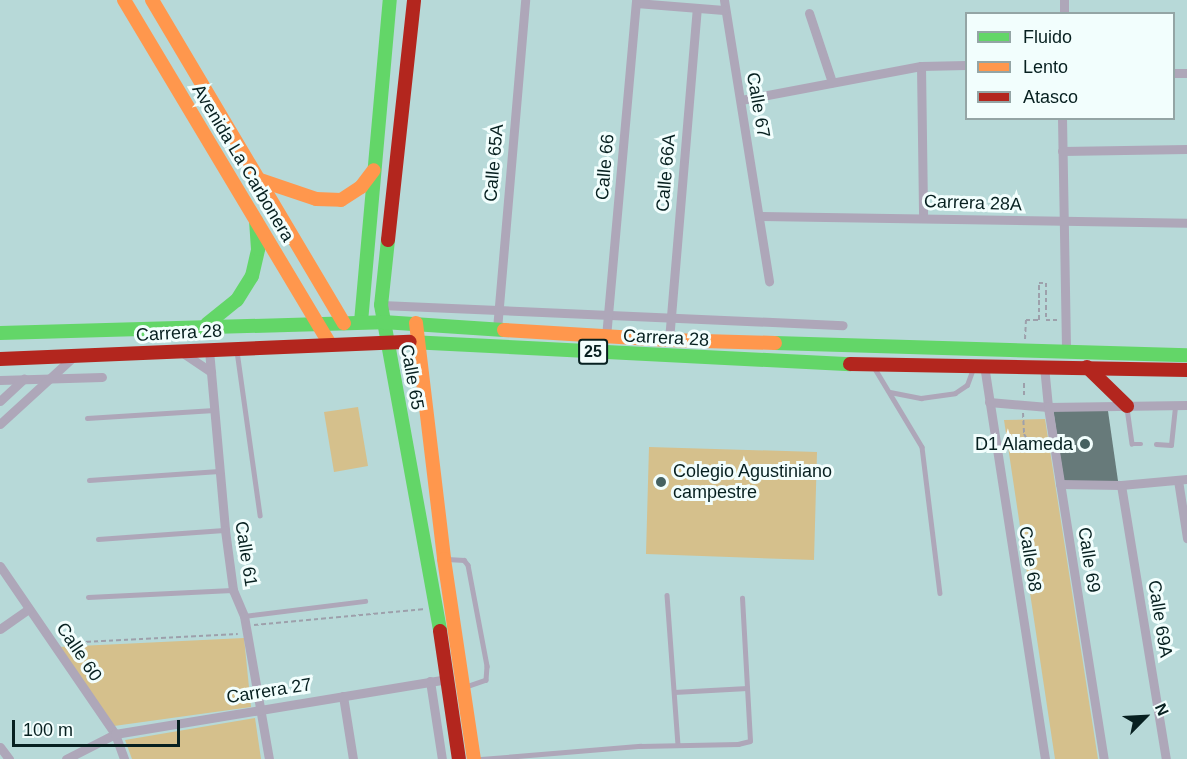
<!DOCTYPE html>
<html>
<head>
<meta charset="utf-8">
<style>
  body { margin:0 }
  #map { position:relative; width:1187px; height:759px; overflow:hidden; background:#b7d9d8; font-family:Helvetica,sans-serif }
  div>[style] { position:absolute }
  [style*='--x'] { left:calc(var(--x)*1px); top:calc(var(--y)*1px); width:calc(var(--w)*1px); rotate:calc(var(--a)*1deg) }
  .green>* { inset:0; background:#d5c08c }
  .building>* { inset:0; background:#677a7a }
  .path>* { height:2px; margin-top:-1px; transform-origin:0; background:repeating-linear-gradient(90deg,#9da0ab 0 4.5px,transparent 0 7.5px) }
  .lane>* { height:4.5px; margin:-2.25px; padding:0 2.25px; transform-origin:2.25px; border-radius:2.25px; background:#aea7b9 }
  .street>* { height:9px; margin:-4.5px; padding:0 4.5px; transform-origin:4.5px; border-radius:4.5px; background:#aea7b9 }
  .fast>* { height:14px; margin:-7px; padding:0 7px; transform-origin:7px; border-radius:7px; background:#63d668 }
  .slow>* { height:14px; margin:-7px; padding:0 7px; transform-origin:7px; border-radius:7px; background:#ff974d }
  .jam>* { height:14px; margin:-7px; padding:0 7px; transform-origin:7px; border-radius:7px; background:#b3261e }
  .dots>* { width:16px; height:16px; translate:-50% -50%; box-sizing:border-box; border:3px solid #f2fefd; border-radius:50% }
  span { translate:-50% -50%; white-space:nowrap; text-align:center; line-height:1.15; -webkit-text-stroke:6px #f2fefd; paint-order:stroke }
  .shield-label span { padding:2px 4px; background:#f2fefd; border:2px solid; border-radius:4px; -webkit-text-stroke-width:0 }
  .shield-label { font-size:16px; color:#072020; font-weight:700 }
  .street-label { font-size:18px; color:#072020 }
  .poi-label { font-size:18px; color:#072020 }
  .right { translate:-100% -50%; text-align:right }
  .left { translate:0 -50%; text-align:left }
  .legend { position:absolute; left:965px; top:12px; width:210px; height:108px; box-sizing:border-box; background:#f2fefd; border:2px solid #94a5a5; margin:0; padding:8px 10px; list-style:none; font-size:18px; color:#072020 }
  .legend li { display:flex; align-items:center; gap:12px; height:30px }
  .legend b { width:30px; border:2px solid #94a5a5 }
  .north { position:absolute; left:1115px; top:687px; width:60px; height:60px; -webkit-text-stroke:4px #f2fefd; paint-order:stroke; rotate:66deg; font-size:16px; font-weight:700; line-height:24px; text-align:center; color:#072020 }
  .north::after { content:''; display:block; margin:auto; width:21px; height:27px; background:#072020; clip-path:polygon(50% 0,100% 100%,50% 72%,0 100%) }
  .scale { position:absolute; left:12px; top:720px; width:168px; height:27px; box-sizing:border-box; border:3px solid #072020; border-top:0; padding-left:8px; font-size:18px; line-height:21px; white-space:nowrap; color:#072020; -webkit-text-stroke:4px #f2fefd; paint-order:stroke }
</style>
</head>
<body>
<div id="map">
  <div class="green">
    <i style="clip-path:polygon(358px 407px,368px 466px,334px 472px,324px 412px)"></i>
    <i style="clip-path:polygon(1045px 419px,1098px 759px,1055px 759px,1004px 420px)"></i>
    <i style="clip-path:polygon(649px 447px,817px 452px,814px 560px,646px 554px)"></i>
    <i style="clip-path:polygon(244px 638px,251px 707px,114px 726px,58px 647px)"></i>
    <i style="clip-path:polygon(255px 718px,261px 759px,132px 759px,125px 740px)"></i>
  </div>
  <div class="building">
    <i style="clip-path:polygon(1053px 409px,1108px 411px,1118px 481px,1064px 481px)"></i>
  </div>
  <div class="path">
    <i style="--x:1025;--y:339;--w:19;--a:-87"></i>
    <i style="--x:1026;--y:320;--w:13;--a:0"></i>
    <i style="--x:1039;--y:320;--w:37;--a:-90"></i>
    <i style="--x:1039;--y:283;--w:7;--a:0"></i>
    <i style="--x:1046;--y:283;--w:37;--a:90"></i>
    <i style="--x:1046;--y:320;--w:11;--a:0"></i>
    <i style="--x:1024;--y:395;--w:15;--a:-90"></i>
    <i style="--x:1023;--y:413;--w:21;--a:87"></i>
    <i style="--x:1024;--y:434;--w:6;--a:59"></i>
    <i style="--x:1027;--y:439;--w:18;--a:6"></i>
    <i style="--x:254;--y:625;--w:172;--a:-5.3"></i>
    <i style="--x:64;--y:643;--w:174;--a:-3"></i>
  </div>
  <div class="lane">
    <i style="--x:237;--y:351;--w:166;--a:82"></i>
    <i style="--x:874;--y:367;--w:93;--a:59"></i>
    <i style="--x:922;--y:447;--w:147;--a:83"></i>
    <i style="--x:890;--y:392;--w:32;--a:11"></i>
    <i style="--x:921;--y:398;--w:34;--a:-8"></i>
    <i style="--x:955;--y:393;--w:14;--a:-34"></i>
    <i style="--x:967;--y:385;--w:15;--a:-70"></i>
    <i style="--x:1127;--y:408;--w:36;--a:82"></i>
    <i style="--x:1132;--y:444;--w:9;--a:0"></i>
    <i style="--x:87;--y:418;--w:127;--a:-3.6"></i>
    <i style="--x:1156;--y:444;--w:15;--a:4"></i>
    <i style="--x:1171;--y:445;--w:39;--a:-84"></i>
    <i style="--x:89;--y:480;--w:130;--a:-4"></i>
    <i style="--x:98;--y:539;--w:126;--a:-4.1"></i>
    <i style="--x:447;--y:559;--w:17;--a:3"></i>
    <i style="--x:464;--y:560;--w:6;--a:51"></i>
    <i style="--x:468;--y:565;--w:103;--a:79.3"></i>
    <i style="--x:487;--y:666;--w:14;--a:94"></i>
    <i style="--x:486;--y:680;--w:21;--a:161"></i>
    <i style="--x:667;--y:595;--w:150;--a:85.8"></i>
    <i style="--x:88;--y:597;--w:144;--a:-2.8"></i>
    <i style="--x:244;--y:616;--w:122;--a:-7.1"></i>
    <i style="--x:674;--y:692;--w:73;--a:-3.1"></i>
    <i style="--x:481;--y:759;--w:160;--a:-4.7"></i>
    <i style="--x:640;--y:746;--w:98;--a:-1.2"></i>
    <i style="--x:738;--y:744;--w:12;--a:-14"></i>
    <i style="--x:750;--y:741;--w:143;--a:-93.2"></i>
  </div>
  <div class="street">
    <i style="--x:724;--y:0;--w:285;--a:80.9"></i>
    <i style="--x:636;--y:3;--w:88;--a:4.5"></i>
    <i style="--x:809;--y:13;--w:73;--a:71.6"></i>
    <i style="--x:1064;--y:14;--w:14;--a:-90"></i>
    <i style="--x:921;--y:66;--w:152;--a:89.2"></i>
    <i style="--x:1174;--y:73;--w:13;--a:0"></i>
    <i style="--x:741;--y:100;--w:183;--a:-10.7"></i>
    <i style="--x:921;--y:66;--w:45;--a:-1.3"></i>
    <i style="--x:1062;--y:118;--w:232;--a:89"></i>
    <i style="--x:1062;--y:151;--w:125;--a:-0.9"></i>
    <i style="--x:759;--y:216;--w:428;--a:0.9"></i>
    <i style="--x:381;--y:305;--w:462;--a:2.5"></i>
    <i style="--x:497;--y:329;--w:330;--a:-85.1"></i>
    <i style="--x:606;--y:337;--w:338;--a:-84.9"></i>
    <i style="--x:669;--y:340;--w:332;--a:-85.2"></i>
    <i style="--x:209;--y:350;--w:181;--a:84.9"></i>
    <i style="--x:225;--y:530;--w:61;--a:82.4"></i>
    <i style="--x:233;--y:590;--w:28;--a:67"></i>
    <i style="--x:244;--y:616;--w:145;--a:80.1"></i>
    <i style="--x:183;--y:353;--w:34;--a:34"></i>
    <i style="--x:984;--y:365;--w:399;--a:81.2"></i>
    <i style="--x:1044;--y:366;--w:41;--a:84.4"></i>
    <i style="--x:1048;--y:407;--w:356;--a:81"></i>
    <i style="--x:0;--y:380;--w:102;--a:-1.7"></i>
    <i style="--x:0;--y:401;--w:33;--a:-43"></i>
    <i style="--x:989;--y:402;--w:59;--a:4.8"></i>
    <i style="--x:1048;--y:407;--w:139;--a:-0.8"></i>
    <i style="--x:0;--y:424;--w:99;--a:-42.5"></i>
    <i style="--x:1178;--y:480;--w:59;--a:81.2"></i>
    <i style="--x:1060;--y:484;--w:61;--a:0.9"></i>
    <i style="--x:1121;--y:485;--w:66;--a:-5.2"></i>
    <i style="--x:1121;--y:485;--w:278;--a:80.7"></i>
    <i style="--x:0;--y:566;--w:204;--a:55.6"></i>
    <i style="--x:115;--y:734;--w:27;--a:70"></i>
    <i style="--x:0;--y:629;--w:35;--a:-35"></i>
    <i style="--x:430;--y:681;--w:79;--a:81.3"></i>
    <i style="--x:343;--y:696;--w:64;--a:81"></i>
    <i style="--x:0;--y:747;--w:15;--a:53"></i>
    <i style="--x:66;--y:759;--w:55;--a:-27"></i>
    <i style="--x:115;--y:734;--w:337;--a:-9.4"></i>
  </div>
  <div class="fast">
    <i style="--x:388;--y:240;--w:65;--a:96.1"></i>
    <i style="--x:381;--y:305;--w:331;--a:79.7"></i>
    <i style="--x:361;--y:322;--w:323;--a:-84.9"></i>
    <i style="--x:207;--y:324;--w:38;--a:-39"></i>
    <i style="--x:237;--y:300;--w:28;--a:-58"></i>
    <i style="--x:252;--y:276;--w:28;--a:-77"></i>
    <i style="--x:258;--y:249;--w:28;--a:-94"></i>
    <i style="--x:0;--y:333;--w:383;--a:-1.6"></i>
    <i style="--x:383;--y:322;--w:121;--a:3.8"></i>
    <i style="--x:410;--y:342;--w:441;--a:2.9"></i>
    <i style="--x:775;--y:343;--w:412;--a:1.7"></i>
  </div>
  <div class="slow">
    <i style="--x:124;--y:0;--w:401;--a:59.1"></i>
    <i style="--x:152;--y:0;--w:376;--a:59.3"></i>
    <i style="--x:260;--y:180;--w:59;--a:18.7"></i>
    <i style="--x:316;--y:199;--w:25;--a:2"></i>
    <i style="--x:341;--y:200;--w:24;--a:-33"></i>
    <i style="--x:361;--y:187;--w:21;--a:-53"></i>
    <i style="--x:416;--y:323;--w:238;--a:83.2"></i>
    <i style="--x:444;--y:559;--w:202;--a:81.5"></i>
    <i style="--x:504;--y:330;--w:165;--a:3.5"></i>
    <i style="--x:669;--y:340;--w:106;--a:1.6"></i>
  </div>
  <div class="jam">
    <i style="--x:388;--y:240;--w:241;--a:-83.8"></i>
    <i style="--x:0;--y:359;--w:410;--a:-2.4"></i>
    <i style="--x:850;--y:364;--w:337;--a:1"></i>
    <i style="--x:1087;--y:367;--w:56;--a:44.3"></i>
    <i style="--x:440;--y:631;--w:129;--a:81.6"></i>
  </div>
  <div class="dots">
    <i style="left:1085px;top:444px;background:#456160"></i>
    <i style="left:661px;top:482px;background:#456160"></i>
  </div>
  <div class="shield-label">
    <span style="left:593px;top:352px">25</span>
  </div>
  <div class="street-label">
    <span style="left:758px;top:105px;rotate:80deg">Calle 67</span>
    <span style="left:243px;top:163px;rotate:59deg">Avenida La Carbonera</span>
    <span style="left:494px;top:163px;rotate:-85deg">Calle 65A</span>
    <span style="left:605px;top:167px;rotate:-85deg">Calle 66</span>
    <span style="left:666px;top:173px;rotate:-85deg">Calle 66A</span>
    <span style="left:973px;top:203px;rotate:2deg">Carrera 28A</span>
    <span style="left:179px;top:333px;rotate:-3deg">Carrera 28</span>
    <span style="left:666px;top:338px;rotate:3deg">Carrera 28</span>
    <span style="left:412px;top:377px;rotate:80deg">Calle 65</span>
    <span style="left:246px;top:554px;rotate:81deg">Calle 61</span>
    <span style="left:1030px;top:559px;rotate:81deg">Calle 68</span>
    <span style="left:1089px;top:560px;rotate:81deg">Calle 69</span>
    <span style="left:1160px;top:619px;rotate:81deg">Calle 69A</span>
    <span style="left:79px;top:652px;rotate:56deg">Calle 60</span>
    <span style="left:269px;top:691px;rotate:-9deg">Carrera 27</span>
  </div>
  <div class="poi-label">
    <span class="right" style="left:1073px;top:444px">D1 Alameda</span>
    <span class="left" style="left:673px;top:482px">Colegio Agustiniano<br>campestre</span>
  </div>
  <ul class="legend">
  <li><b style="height:8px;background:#63d668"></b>Fluido</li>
  <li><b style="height:8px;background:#ff974d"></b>Lento</li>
  <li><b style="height:8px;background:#b3261e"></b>Atasco</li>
  </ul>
  <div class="north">N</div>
  <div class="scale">100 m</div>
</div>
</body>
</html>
